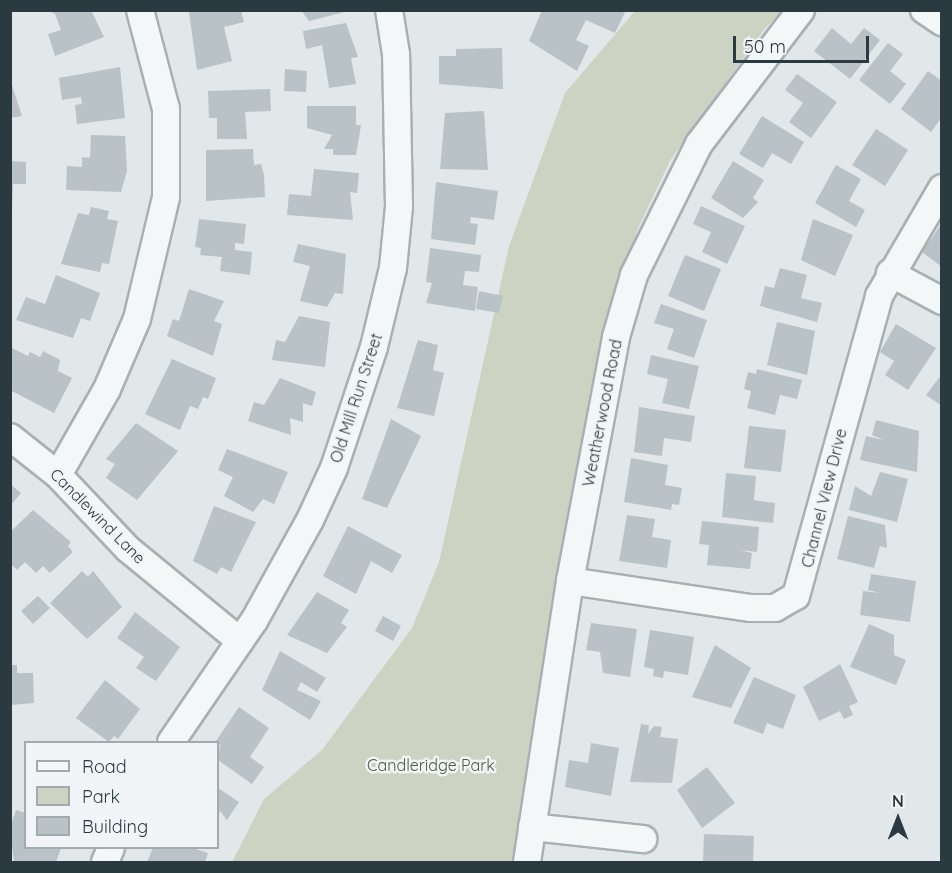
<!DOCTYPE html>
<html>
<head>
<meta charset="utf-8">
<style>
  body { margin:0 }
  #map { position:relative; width:952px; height:873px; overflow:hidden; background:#e2e7e9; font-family:Quicksand,sans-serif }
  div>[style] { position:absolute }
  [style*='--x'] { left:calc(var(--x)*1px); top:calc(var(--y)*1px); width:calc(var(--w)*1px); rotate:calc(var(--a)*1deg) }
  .green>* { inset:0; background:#cdd3c3 }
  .building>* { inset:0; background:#b9c2c6 }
  .roads { filter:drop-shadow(2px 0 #a7b0b3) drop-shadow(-2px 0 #a7b0b3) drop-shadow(0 2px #a7b0b3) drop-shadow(0 -2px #a7b0b3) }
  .minor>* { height:26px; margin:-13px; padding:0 13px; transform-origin:13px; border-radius:13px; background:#f4f7f8 }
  span { translate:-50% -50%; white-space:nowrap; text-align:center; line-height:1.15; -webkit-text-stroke:5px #f1f5f7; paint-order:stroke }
  .street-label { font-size:16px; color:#2b3a40 }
  .park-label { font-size:16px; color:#4b5b39 }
  .frame { position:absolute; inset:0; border:12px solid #2b3a40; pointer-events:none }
  .legend { position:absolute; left:24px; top:741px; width:195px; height:108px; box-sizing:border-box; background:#f1f5f7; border:2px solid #a2aaae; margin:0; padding:8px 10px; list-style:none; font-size:18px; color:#2b3a40 }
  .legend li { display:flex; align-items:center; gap:12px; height:30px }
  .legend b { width:30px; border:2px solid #a2aaae }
  .north { position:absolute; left:868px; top:789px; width:60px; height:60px; -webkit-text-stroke:4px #f1f5f7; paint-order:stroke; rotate:0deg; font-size:16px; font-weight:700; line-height:24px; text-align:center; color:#2b3a40 }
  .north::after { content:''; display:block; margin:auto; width:21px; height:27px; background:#2b3a40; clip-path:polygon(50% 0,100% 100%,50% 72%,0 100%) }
  .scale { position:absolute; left:733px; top:36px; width:136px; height:27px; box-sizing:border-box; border:3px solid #2b3a40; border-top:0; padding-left:8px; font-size:18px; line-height:21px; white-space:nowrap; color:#2b3a40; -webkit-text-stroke:4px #f1f5f7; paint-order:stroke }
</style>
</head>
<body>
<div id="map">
  <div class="green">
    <i style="clip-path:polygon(635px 11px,784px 11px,766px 27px,671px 159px,638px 228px,590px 391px,513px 862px,232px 862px,264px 799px,322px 750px,412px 628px,439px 562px,509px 246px,565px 93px)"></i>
  </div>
  <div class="building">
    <i style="clip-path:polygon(48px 10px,91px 10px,104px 37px,55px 56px,48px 34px,61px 30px,55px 14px)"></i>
    <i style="clip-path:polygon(241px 10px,244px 22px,224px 27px,232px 61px,197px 70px,189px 12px)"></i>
    <i style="clip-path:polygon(301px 10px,348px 10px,348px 11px,309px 21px)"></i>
    <i style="clip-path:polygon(542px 10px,626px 10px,615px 33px,586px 20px,576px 40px,589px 46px,577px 71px,529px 41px)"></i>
    <i style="clip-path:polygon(346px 23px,358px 57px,351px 58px,356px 84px,329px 88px,322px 45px,306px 49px,303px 31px)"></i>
    <i style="clip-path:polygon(832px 28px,851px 44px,864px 28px,880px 40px,850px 79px,814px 51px)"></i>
    <i style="clip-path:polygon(888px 43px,903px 54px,890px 71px,906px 84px,890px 104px,859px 80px)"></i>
    <i style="clip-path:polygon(502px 48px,503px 89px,439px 84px,439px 56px,456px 56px,456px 49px)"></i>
    <i style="clip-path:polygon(120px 67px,125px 118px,77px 124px,75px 105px,82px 104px,81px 97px,62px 100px,59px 78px)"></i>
    <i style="clip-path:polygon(285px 69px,307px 71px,306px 92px,284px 91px)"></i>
    <i style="clip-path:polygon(928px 71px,942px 81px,942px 117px,931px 132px,901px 109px)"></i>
    <i style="clip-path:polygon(797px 74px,837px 102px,811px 138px,789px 122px,803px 103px,785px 90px)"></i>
    <i style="clip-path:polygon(10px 79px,22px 116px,10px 118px)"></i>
    <i style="clip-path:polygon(270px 89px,271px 111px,245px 112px,247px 139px,217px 139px,217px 118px,209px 118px,208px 91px)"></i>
    <i style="clip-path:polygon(307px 106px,356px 106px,356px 125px,361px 125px,356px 155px,333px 155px,333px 149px,324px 149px,332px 135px,307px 128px)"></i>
    <i style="clip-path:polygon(484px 111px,488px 170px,440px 169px,445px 113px)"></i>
    <i style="clip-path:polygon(762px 116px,804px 142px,791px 164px,772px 153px,763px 168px,739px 154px)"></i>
    <i style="clip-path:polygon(876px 129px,908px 150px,885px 186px,852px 165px)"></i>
    <i style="clip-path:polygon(91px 135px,125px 136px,127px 171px,121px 192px,66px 190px,67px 166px,82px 167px,82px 157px,90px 158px)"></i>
    <i style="clip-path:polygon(253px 149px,254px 165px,261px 164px,264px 175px,265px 197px,206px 201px,206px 150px)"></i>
    <i style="clip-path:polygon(10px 161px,26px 162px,26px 184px,13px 184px,12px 210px)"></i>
    <i style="clip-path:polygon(733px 161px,764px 180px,753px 198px,758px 202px,743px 218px,711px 198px)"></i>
    <i style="clip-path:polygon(836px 165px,861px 179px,849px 201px,865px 210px,856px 227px,815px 203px)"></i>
    <i style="clip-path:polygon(314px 169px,359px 173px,357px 193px,350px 192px,353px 220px,287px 215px,289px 194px,311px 196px)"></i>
    <i style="clip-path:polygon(436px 182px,498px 191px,494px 220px,471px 217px,470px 223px,478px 224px,475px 245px,431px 239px)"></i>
    <i style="clip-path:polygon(701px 206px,745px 226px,727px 264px,702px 252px,711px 232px,693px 224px)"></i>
    <i style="clip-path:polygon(91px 207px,109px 211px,107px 219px,118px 221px,109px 264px,102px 263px,100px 272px,61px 264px,78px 213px,89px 215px)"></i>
    <i style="clip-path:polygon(199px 219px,246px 224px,244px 244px,235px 243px,235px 250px,252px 252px,250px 275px,220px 271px,222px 257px,200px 255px,201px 248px,195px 247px)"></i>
    <i style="clip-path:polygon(813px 219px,853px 235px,835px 276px,801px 260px)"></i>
    <i style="clip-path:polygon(942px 223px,942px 267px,922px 252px)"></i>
    <i style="clip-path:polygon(298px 244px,346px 254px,343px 294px,335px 293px,327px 307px,300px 301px,310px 266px,293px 262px)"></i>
    <i style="clip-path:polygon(430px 248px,481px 255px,479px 272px,465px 271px,463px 285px,478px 287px,475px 311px,426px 303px,432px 283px,426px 282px)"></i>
    <i style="clip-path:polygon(685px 255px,721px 269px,704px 311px,668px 296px)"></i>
    <i style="clip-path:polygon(780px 268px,807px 275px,801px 298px,822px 303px,817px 322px,760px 306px,765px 286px,774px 288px)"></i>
    <i style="clip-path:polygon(56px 275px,100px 293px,90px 321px,81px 318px,73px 338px,16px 320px,26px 297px,45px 304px)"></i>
    <i style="clip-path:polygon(189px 289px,224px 301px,214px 321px,222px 324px,213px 356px,167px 336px,173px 319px,179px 321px)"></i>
    <i style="clip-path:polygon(479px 291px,503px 296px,499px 313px,476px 309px)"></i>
    <i style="clip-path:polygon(661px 304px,707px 320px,694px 358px,667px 349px,674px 329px,654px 323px)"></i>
    <i style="clip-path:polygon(299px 316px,330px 322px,325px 367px,272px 360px,276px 340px,285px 342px)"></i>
    <i style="clip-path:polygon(777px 322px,815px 331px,807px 375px,767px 365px)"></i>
    <i style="clip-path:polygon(896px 324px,936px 348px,908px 390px,885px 375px,894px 361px,880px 352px)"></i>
    <i style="clip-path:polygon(418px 340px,438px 345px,433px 370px,444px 373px,434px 416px,397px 408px)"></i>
    <i style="clip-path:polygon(10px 347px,28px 356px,30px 352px,40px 357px,43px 351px,60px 360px,58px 371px,72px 378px,54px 413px,10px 390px)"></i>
    <i style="clip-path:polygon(651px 355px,699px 366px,689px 409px,662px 403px,668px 379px,647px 374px)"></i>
    <i style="clip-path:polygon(172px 359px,216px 378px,208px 399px,203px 397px,198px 409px,190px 406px,180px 430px,145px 414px)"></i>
    <i style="clip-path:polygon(757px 369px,802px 380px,797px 399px,780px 395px,775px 415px,747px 408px,751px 391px,744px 389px,748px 372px,756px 374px)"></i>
    <i style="clip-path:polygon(942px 374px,942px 406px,926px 395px)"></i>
    <i style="clip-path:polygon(280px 378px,316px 392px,312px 406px,303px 403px,303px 422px,290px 418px,291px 435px,248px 421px,254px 402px,264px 405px)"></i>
    <i style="clip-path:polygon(639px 407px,695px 416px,691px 442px,664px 438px,662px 456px,634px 452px)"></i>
    <i style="clip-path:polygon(391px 419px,421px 436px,387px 508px,362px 499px)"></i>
    <i style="clip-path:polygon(876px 420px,919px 431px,917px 472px,860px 460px,866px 436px,884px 440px,872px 435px)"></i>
    <i style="clip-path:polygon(136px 423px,178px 451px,137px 500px,106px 478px,115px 464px,106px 459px)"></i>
    <i style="clip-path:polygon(749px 426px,786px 430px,781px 472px,744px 468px)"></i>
    <i style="clip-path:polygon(227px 449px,288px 472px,274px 504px,263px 499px,253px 512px,224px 496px,233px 477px,218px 470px)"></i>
    <i style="clip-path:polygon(631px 458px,668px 465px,665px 485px,682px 488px,679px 505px,672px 504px,671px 510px,624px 502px)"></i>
    <i style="clip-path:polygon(880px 472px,908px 479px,897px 522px,849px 510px,855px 486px,871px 496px)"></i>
    <i style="clip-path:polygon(726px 473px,756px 476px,754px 500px,775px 503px,773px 523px,722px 517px)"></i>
    <i style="clip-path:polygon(10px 484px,21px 493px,10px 506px)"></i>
    <i style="clip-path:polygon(214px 506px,256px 522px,231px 572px,221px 567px,217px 574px,193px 561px)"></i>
    <i style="clip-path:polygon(33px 510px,71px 542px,68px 546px,73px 552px,50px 573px,43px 566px,36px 573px,25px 562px,17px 570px,10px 563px,10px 532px)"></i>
    <i style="clip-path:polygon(627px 515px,655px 519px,652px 537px,671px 540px,667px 568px,619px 561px)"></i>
    <i style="clip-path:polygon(848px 516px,885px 525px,887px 548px,880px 546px,874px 568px,837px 559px)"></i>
    <i style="clip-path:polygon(702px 521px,759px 527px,757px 552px,740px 550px,752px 553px,750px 569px,707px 565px,709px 545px,699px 544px)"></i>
    <i style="clip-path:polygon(348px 526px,402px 555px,392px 573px,371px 561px,356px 594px,323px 576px)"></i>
    <i style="clip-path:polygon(82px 571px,88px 577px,93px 571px,122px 607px,87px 639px,50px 603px)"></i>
    <i style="clip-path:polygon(871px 574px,916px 581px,910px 622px,860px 615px,863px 591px,880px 593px,868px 590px)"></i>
    <i style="clip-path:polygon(317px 592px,349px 610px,341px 623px,347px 627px,327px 653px,287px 635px)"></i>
    <i style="clip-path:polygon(38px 596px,50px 608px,33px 624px,21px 611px)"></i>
    <i style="clip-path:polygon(135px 612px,180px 647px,156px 681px,136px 668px,144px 657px,117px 638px)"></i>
    <i style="clip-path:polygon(383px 616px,401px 626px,393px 641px,375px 631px)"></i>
    <i style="clip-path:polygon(591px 623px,637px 629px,630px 677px,603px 673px,600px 652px,586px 650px)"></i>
    <i style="clip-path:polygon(869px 624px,894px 635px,894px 655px,906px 660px,896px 685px,850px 667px)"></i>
    <i style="clip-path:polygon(650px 630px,694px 637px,688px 675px,664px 671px,663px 678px,653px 676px,654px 669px,644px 667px)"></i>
    <i style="clip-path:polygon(715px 645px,751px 668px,731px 708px,692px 697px)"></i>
    <i style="clip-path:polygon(280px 651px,326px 678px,317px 692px,301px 682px,297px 690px,321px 701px,310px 720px,262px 690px)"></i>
    <i style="clip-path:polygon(840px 664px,858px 702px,849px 706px,853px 715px,844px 719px,840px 711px,819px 721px,803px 687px)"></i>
    <i style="clip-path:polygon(10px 665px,17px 665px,17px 673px,33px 673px,34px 703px,11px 705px)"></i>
    <i style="clip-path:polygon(754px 677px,796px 695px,783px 729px,767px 723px,763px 734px,733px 723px)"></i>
    <i style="clip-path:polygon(105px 680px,140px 709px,118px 739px,114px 736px,109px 742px,76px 718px)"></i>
    <i style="clip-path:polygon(239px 707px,269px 728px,250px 757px,264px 767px,252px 784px,218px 760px,220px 745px,216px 741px)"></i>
    <i style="clip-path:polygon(641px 724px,649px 725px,648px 734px,654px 726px,662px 727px,660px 737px,678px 739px,672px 783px,630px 782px)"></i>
    <i style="clip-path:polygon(591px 743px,619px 748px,611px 796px,565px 787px,569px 760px,588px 763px)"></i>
    <i style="clip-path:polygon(707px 767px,735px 803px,702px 828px,677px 790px)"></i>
    <i style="clip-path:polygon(218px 788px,239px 802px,227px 820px,220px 811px,218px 816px)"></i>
    <i style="clip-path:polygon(16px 810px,26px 813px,26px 848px,61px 848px,56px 862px,14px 862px,10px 828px)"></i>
    <i style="clip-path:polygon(704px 834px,754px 836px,753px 862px,703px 862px)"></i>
    <i style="clip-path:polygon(153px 848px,193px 848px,208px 853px,205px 862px,147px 862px)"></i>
  </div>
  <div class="roads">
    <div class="minor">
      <i style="--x:924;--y:10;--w:22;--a:34"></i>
      <i style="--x:890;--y:273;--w:59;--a:28.3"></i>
      <i style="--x:10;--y:437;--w:61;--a:38.4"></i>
      <i style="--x:58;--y:475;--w:102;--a:46.6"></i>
      <i style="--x:128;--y:549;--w:145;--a:39.4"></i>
      <i style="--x:58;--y:475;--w:99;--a:-60.3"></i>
      <i style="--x:107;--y:389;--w:76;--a:-66.8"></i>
      <i style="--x:137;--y:319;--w:125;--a:-76.6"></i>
      <i style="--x:166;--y:197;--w:88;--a:-90"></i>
      <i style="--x:166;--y:109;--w:102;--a:-104.7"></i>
      <i style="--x:570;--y:581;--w:183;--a:8.5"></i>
      <i style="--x:751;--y:608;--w:24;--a:0"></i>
      <i style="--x:775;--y:608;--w:24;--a:-30"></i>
      <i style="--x:796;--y:596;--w:311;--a:-74.5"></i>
      <i style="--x:879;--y:296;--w:125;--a:-59.7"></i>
      <i style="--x:171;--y:742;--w:147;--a:-55.6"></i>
      <i style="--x:254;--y:621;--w:115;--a:-61"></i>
      <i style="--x:310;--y:520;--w:57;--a:-65.2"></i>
      <i style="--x:334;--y:468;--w:127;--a:-71.7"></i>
      <i style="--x:374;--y:347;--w:81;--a:-76.5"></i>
      <i style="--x:393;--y:268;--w:61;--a:-84.4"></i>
      <i style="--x:399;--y:207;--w:153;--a:-91.1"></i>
      <i style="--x:396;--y:54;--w:45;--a:-99"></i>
      <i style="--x:532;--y:827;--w:112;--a:6.2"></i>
      <i style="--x:105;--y:862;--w:15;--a:-67"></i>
      <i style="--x:527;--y:862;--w:284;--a:-81.3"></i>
      <i style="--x:570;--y:581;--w:248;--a:-79.3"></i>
      <i style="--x:616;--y:337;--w:65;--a:-73.8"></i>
      <i style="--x:634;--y:275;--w:146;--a:-63.6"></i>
      <i style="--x:699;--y:144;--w:168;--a:-52.7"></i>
    </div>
  </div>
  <div class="street-label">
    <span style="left:356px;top:398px;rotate:-72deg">Old Mill Run Street</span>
    <span style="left:602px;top:413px;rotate:-79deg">Weatherwood Road</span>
    <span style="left:824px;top:498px;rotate:-76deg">Channel View Drive</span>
    <span style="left:98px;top:516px;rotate:45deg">Candlewind Lane</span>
  </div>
  <div class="park-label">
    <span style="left:431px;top:765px">Candleridge Park</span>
  </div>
  <div class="frame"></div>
  <ul class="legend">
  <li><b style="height:8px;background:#f4f7f8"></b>Road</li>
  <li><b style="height:16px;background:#cdd3c3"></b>Park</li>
  <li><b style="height:16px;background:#b9c2c6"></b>Building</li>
  </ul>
  <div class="north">N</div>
  <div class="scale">50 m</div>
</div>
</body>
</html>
